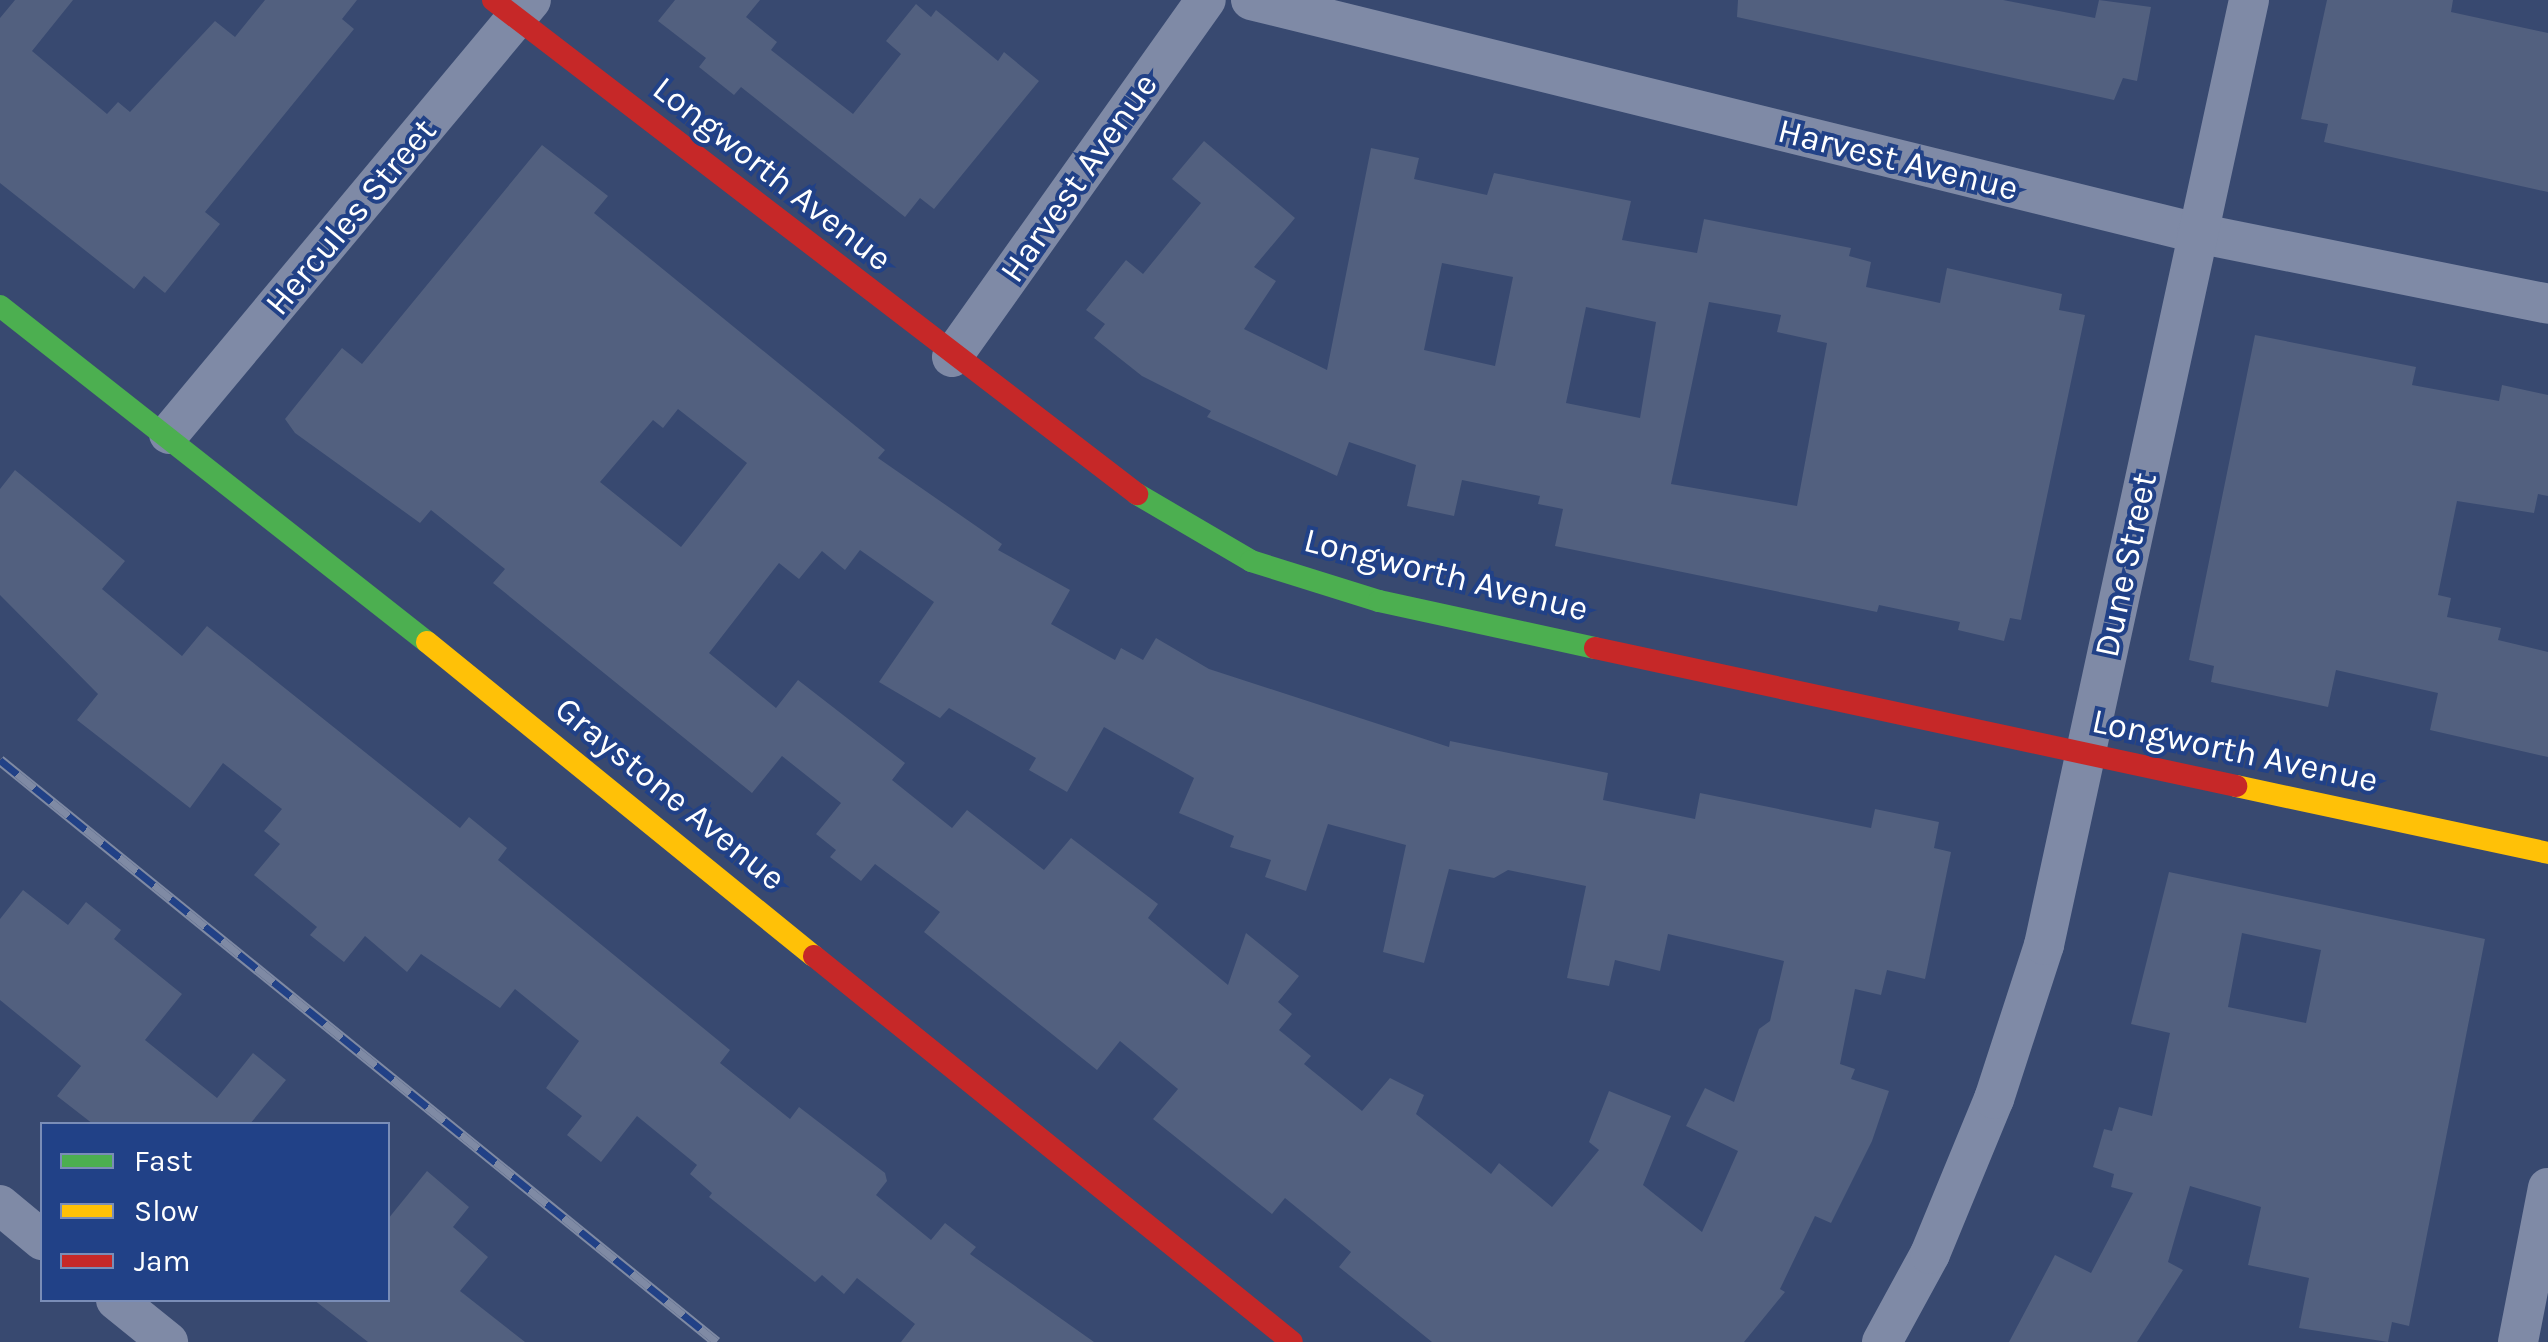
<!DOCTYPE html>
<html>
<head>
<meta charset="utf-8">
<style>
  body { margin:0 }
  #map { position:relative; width:2548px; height:1342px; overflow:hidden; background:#384970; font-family:Karla,sans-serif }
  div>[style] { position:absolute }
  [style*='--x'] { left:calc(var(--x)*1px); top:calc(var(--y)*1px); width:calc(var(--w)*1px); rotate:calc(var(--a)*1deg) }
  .building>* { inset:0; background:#52607f }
  .street>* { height:40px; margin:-20px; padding:0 20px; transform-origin:20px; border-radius:20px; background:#7f8aa6 }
  .fast>* { height:22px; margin:-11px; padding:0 11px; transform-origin:11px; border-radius:11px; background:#4caf50 }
  .slow>* { height:22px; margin:-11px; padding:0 11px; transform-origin:11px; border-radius:11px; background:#ffc107 }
  .jam>* { height:22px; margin:-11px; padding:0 11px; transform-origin:11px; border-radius:11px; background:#c62828 }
  .rail>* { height:11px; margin-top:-5.5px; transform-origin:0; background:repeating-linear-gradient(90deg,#214187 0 22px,#7f8aa4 0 44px); box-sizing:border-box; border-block:2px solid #7f8aa4 }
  span { translate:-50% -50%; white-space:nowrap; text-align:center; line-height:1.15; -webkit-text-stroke:8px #214187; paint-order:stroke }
  .street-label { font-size:35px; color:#fff }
  .legend { position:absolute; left:40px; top:1122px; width:350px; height:180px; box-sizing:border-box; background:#214187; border:2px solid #7a8db7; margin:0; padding:12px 18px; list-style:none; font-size:30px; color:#fff }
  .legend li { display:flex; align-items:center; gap:20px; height:50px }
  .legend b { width:50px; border:2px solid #7a8db7 }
</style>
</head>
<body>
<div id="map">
  <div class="building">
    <i style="clip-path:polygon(15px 0,73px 0,32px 51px,107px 114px,118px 102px,130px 112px,215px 21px,235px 37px,265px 0,357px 0,342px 19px,354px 29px,205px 212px,220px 224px,165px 293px,144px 276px,134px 289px,0 183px,0 18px)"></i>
    <i style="clip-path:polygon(675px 0,760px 0,746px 17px,777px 42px,771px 50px,853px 114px,901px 54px,886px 41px,916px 4px,931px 17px,936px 10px,998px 61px,1004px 52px,1039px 81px,934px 209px,920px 198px,905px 217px,741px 87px,734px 95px,699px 67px,706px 58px,658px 21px)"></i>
    <i style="clip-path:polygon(1738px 0,2003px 0,2095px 18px,2099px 0,2151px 7px,2137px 81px,2123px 78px,2114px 100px,1737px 17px)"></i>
    <i style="clip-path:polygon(2327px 0,2453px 0,2451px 12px,2548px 33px,2548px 192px,2324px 142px,2328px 124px,2301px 119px)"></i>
    <i style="clip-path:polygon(evenodd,1204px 141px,1295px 218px,1254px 267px,1276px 281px,1244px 329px,1327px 370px,1371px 148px,1419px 158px,1414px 179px,1487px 195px,1494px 173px,1631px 201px,1622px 240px,1697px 253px,1704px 219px,1851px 248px,1849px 256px,1871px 262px,1866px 287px,1940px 303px,1947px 268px,2062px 294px,2059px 310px,2085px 315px,2021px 620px,2010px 618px,2004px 641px,1958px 630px,1960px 622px,1879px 605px,1877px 612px,1555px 546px,1563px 509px,1538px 504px,1540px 496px,1462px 480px,1454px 516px,1407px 506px,1416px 465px,1349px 442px,1337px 476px,1207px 417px,1211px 411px,1142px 376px,1094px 338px,1105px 324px,1086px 310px,1126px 260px,1143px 274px,1201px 203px,1172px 179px,1204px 141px,1442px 263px,1513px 277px,1495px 366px,1424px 350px,1442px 263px,1204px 141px,1709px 302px,1781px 315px,1777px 332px,1827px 343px,1797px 506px,1671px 484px,1709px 302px,1204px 141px,1586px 307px,1656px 322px,1640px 418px,1566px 403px,1586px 307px)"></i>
    <i style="clip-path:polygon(evenodd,542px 145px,608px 196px,594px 213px,885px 450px,878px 458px,1002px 544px,998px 550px,1070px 590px,1051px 624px,1115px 660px,1121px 648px,1143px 660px,1156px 638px,1209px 669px,1449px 747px,1450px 741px,1608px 773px,1603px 800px,1695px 819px,1700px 793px,1871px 828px,1875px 809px,1939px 822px,1934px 848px,1951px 852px,1925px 979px,1887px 970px,1881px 995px,1855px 989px,1840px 1064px,1855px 1069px,1851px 1079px,1889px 1091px,1872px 1141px,1831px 1223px,1815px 1216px,1780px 1289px,1785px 1292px,1744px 1342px,1432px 1342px,1339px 1267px,1351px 1252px,1285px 1198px,1272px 1214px,1153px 1119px,1178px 1089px,1120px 1041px,1097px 1070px,924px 932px,940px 912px,875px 864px,861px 881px,830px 857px,836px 850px,816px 834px,841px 803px,782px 756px,752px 793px,493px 583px,505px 569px,431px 510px,420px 523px,295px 433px,285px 419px,342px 348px,362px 364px,542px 145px,678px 409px,747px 463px,681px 547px,600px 482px,653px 420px,663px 428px,678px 409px,542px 145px,860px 550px,934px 602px,879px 682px,940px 718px,949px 708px,1036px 758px,1029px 770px,1067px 792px,1104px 727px,1194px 778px,1179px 813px,1234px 836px,1230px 847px,1271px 860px,1265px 877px,1306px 891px,1328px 824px,1406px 845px,1383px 952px,1424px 963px,1449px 869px,1494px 878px,1508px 870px,1586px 886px,1567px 978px,1609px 986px,1615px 960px,1660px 971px,1668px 934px,1784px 961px,1770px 1021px,1759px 1029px,1734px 1102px,1705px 1088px,1686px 1126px,1738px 1151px,1702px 1232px,1643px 1185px,1671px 1116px,1609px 1091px,1589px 1142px,1599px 1150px,1552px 1207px,1499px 1163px,1491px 1174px,1416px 1114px,1424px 1095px,1390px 1078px,1362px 1111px,1304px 1064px,1311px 1056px,1279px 1030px,1292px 1014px,1278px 1002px,1299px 976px,1246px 933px,1228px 985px,1148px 918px,1158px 904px,1071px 838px,1044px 870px,967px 810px,952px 828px,892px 780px,905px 763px,798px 680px,776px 708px,709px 653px,779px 563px,799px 579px,822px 551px,845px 570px,860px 550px)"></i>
    <i style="clip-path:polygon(2255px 335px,2416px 367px,2412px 385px,2499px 401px,2502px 385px,2548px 395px,2548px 496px,2538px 494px,2534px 513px,2457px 501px,2438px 595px,2451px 598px,2447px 617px,2501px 628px,2498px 640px,2548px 652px,2548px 757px,2430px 730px,2438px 693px,2336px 670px,2328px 707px,2211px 682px,2214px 666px,2189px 660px)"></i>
    <i style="clip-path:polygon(15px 470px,125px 561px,102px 589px,182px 656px,207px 626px,460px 828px,469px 817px,507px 848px,498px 860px,730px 1050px,720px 1063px,790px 1119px,799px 1107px,885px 1173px,887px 1181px,876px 1195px,931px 1240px,945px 1223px,976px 1247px,970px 1254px,1094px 1342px,901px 1342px,915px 1324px,857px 1278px,844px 1294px,822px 1275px,815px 1282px,709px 1197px,712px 1193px,690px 1174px,697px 1165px,637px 1116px,601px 1162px,567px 1135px,582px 1116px,546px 1088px,579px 1041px,515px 989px,500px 1008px,421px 954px,407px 972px,365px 936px,344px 962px,310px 935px,317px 927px,254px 875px,280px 844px,264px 831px,282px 809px,223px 763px,190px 808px,77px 720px,98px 694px,0 595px,0 489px)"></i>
    <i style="clip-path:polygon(evenodd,2169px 872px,2485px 939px,2409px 1326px,2392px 1322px,2388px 1342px,2299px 1328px,2309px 1278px,2248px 1265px,2261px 1207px,2190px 1186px,2168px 1262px,2183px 1270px,2137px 1342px,2009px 1342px,2055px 1255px,2091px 1273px,2133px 1193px,2111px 1187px,2114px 1174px,2093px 1167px,2104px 1129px,2112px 1131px,2119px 1107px,2152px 1116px,2170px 1033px,2131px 1024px,2169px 872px,2242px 933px,2321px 950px,2306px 1023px,2228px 1007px,2242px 933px)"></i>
    <i style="clip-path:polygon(23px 890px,68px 925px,86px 902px,121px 930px,114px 939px,182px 994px,145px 1040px,217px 1098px,253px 1053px,286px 1080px,250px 1124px,93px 1124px,57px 1096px,81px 1066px,0 1000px,0 919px)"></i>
    <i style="clip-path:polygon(427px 1171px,469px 1207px,453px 1227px,488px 1257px,460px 1291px,525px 1342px,368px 1342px,314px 1300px,388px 1300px,388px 1219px)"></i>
  </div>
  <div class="street">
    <i style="--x:1251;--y:0;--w:974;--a:13.84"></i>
    <i style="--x:2197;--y:233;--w:358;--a:11.4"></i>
    <i style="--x:952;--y:357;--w:438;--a:-54.6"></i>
    <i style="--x:169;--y:434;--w:565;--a:-50.17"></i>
    <i style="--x:0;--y:1205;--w:55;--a:39.8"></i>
    <i style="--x:116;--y:1300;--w:67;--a:38.9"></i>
    <i style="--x:1882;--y:1342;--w:100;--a:-61.4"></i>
    <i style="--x:1930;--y:1254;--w:168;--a:-67.6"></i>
    <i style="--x:1994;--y:1099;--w:162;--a:-72"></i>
    <i style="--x:2044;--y:945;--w:967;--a:-77.76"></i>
    <i style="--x:2518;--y:1342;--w:157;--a:-79"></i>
  </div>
  <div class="fast">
    <i style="--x:0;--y:306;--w:543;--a:38.2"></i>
    <i style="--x:1137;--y:494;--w:132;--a:30.4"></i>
    <i style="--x:1251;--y:561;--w:134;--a:17.4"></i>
    <i style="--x:1379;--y:601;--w:221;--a:12.3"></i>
  </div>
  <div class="slow">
    <i style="--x:427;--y:642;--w:498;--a:39.1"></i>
    <i style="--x:2236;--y:786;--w:319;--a:12.1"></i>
  </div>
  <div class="jam">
    <i style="--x:493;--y:0;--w:812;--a:37.49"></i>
    <i style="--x:1595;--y:648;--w:656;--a:12.15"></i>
    <i style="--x:814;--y:956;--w:614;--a:38.92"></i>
  </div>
  <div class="rail">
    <i style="--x:0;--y:760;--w:923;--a:39.07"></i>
  </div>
  <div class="street-label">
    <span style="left:1898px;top:160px;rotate:14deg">Harvest Avenue</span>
    <span style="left:772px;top:174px;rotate:38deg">Longworth Avenue</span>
    <span style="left:1079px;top:178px;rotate:-55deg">Harvest Avenue</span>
    <span style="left:351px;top:217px;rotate:-50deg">Hercules Street</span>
    <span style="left:2126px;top:565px;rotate:-78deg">Dune Street</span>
    <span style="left:1446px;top:575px;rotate:14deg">Longworth Avenue</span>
    <span style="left:2235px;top:751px;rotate:12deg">Longworth Avenue</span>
    <span style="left:670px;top:794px;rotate:39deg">Graystone Avenue</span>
  </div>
  <ul class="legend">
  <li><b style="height:12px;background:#4caf50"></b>Fast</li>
  <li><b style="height:12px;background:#ffc107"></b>Slow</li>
  <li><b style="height:12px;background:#c62828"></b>Jam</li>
  </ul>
</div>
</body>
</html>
